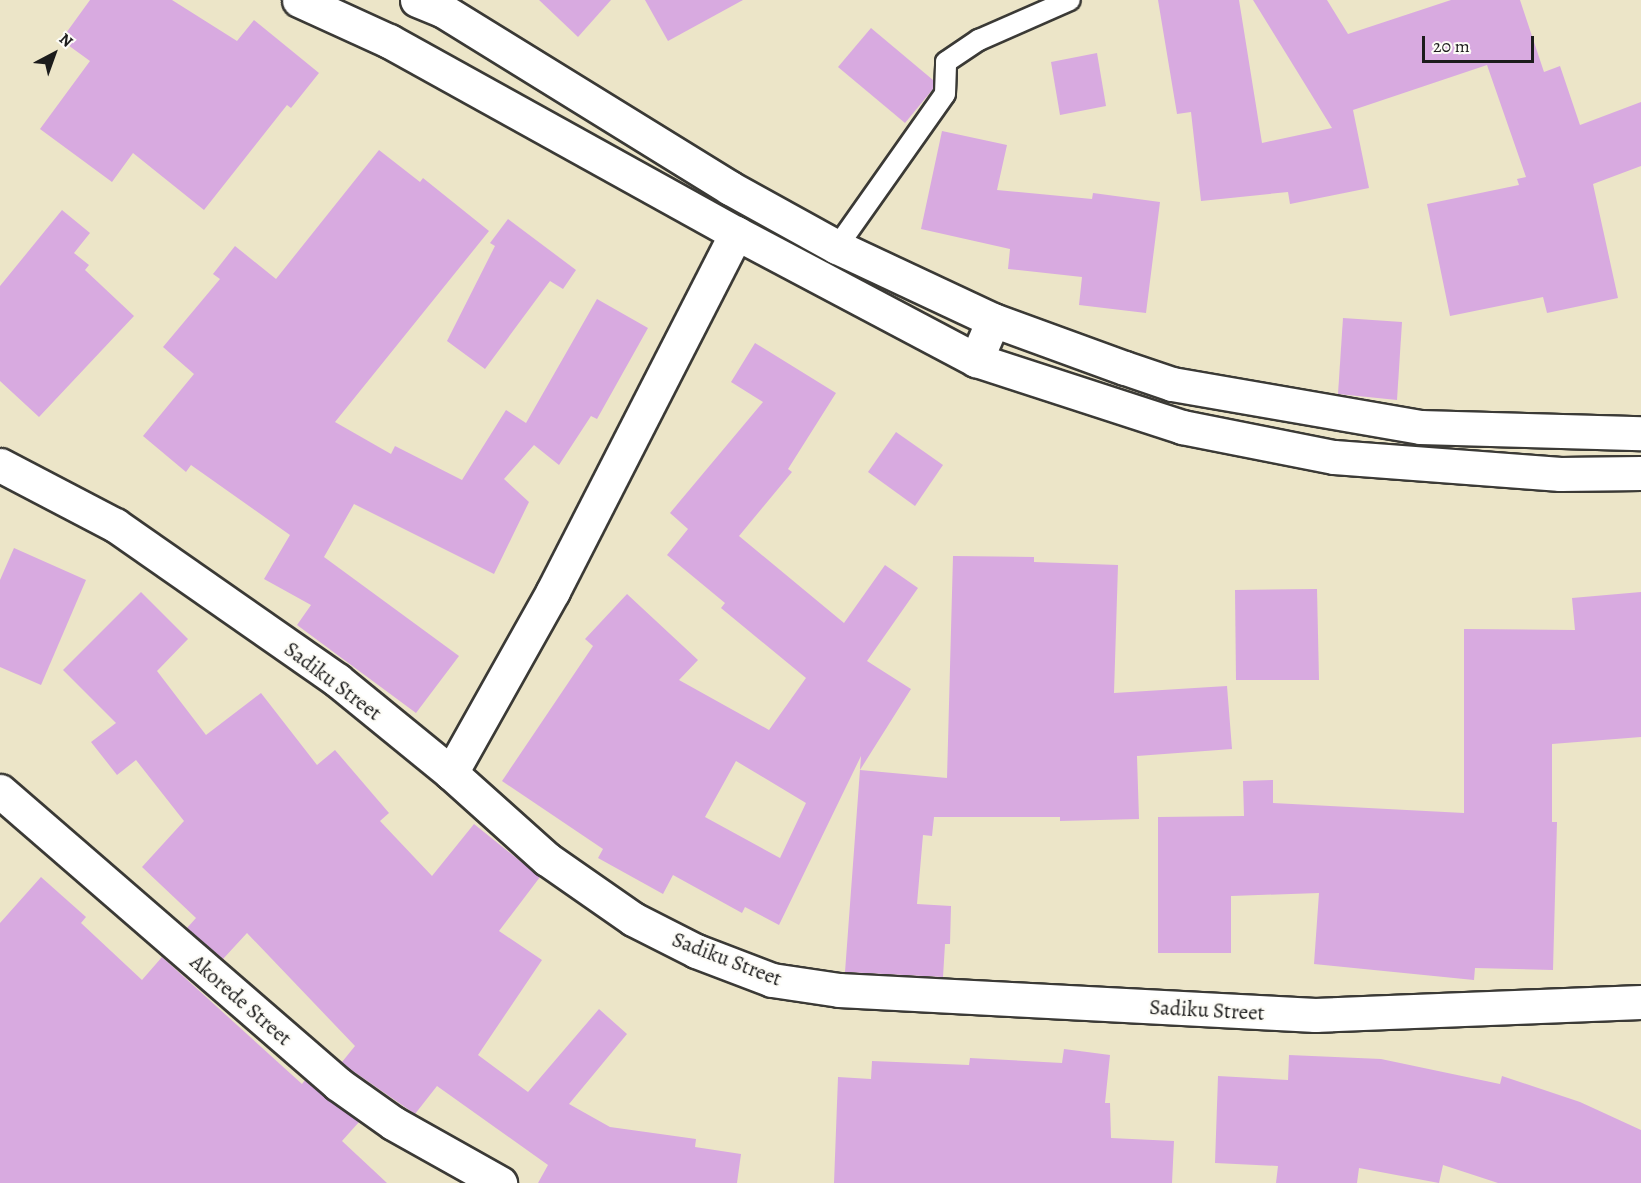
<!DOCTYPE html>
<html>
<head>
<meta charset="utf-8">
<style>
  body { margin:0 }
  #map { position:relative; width:1641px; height:1183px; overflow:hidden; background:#ece5c8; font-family:Alegreya,serif }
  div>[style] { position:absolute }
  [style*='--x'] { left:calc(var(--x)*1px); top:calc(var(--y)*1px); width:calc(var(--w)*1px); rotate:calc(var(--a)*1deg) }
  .building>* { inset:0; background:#d8aae0 }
  .roads { filter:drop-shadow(2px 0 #3b3a36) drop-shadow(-2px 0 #3b3a36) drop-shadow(0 2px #3b3a36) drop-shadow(0 -2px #3b3a36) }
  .service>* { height:20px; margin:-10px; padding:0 10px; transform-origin:10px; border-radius:10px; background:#fff }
  .minor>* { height:33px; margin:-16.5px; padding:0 16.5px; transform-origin:16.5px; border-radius:16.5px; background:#fff }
  .secondary>* { height:33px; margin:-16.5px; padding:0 16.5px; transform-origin:16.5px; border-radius:16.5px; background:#fff }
  .primary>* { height:33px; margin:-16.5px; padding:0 16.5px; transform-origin:16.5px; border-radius:16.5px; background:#fff }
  span { translate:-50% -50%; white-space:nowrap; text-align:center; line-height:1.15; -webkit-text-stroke:4.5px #fdfcf7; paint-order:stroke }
  .street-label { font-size:21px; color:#1c1c1c }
  .north { position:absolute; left:24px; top:24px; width:60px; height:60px; -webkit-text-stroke:4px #fdfcf7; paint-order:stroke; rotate:41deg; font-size:16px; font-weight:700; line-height:24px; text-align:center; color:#1c1c1c }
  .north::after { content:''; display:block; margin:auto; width:21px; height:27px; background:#1c1c1c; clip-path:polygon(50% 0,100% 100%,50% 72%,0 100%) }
  .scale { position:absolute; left:1422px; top:36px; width:112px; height:27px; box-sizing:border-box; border:3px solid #1c1c1c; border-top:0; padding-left:8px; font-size:18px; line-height:21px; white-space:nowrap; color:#1c1c1c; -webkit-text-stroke:4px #fdfcf7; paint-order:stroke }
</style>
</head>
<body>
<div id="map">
  <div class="building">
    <i style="clip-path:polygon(90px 0,172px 0,237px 41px,254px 20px,319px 73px,291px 108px,287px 105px,204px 210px,133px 153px,112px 182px,40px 129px,90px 61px,61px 40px)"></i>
    <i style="clip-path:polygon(539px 0,611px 0,578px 37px)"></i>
    <i style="clip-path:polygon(645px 0,743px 0,668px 41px)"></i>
    <i style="clip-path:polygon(1158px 0,1239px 0,1262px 143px,1332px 128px,1253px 0,1327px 0,1348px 34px,1451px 0,1520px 0,1544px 72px,1560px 66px,1580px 125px,1641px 102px,1641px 166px,1593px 184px,1618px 298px,1547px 313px,1543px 297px,1450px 316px,1427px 204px,1519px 185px,1517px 179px,1526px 177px,1487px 65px,1353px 110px,1369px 188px,1290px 204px,1288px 192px,1201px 201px,1191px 112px,1177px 114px)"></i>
    <i style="clip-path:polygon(871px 28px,933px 80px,933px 89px,905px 123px,838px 67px)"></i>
    <i style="clip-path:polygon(1097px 53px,1106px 106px,1060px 115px,1051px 62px)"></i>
    <i style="clip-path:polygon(942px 131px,1007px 145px,997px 190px,1092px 199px,1093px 193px,1160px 202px,1146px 313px,1079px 305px,1082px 277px,1008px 269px,1010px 249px,921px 229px)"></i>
    <i style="clip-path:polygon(379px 150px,420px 182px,423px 178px,489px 231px,335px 422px,391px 454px,395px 446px,462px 480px,506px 410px,526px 423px,597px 299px,648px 328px,597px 419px,591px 416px,559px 465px,534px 445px,504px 479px,529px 502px,494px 574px,354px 504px,324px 557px,459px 656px,416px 713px,297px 625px,311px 605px,264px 579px,290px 535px,191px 465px,186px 472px,143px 436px,194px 374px,163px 347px,220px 279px,213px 274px,235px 246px,276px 279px)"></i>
    <i style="clip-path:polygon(62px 210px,90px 233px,74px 253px,89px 265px,85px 270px,134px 316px,39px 417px,0 381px,0 286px)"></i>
    <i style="clip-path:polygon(508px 219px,576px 270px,563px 289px,550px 281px,485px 369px,447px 341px,495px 246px,490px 243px)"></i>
    <i style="clip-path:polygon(1343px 318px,1402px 322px,1397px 400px,1338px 394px)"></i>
    <i style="clip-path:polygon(evenodd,755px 343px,836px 393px,788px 469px,792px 472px,739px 536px,844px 623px,885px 565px,918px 588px,867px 661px,911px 689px,860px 770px,947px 778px,953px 556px,1034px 557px,1034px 562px,1118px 565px,1114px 693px,1227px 686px,1232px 749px,1137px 756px,1139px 819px,1060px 821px,1060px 817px,934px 817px,932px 836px,923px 835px,917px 904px,951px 906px,950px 944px,945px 944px,943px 977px,845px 972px,861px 756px,779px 925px,745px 907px,742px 913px,673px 875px,663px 894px,598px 858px,603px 849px,502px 781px,593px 646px,585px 639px,627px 594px,698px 660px,679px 680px,769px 730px,806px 678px,721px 608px,725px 603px,667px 555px,688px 529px,670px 513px,763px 402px,731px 382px,755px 343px,736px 761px,806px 803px,780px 858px,705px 817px,736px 761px)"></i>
    <i style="clip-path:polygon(896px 432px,943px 465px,915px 506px,868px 472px)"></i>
    <i style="clip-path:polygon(14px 548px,86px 580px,41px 685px,0 667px,0 580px)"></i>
    <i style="clip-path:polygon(1317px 589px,1319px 680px,1236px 680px,1235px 590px)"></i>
    <i style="clip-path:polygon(141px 592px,188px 639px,157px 671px,206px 735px,261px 693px,317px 765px,335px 750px,389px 813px,380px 821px,432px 876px,474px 824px,540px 877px,499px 931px,542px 960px,478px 1055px,528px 1092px,599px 1009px,627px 1034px,569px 1104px,610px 1127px,696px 1139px,695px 1147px,741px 1154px,737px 1183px,538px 1183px,548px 1165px,437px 1086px,415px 1114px,350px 1069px,342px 1062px,355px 1046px,247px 933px,223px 959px,187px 928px,196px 918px,142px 867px,184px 821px,136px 760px,117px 775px,91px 742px,116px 723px,63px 670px)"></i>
    <i style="clip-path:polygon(1641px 592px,1641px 737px,1552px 744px,1552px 822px,1557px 822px,1553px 970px,1475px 968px,1474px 980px,1314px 964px,1319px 893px,1231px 896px,1231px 953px,1158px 953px,1158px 817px,1244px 816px,1243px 781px,1273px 780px,1273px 803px,1464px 813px,1464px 629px,1575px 630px,1572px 598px)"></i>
    <i style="clip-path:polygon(41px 877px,86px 917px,81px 923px,142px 980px,162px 957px,302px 1084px,305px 1080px,359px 1122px,342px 1141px,387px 1183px,0 1183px,0 923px)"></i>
    <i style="clip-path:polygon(1064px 1049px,1110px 1055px,1105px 1103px,1110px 1103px,1111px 1138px,1174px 1141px,1172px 1183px,834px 1183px,838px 1077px,871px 1079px,872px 1061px,969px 1065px,970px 1058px,1062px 1063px)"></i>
    <i style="clip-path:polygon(1289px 1055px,1381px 1059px,1500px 1084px,1502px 1076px,1580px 1102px,1641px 1130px,1641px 1183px,1498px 1183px,1443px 1165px,1439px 1183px,1359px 1168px,1357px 1183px,1276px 1183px,1278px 1166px,1215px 1163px,1218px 1076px,1288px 1080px)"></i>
  </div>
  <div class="roads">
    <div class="service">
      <i style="--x:837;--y:247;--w:187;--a:-54.8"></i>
      <i style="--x:945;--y:94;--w:32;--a:-88"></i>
      <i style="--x:946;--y:62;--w:40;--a:-34"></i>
      <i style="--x:979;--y:40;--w:99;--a:-23.7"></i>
    </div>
    <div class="minor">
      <i style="--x:0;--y:465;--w:130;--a:27.6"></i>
      <i style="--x:115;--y:525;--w:271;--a:34.9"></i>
      <i style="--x:337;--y:680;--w:147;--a:39.2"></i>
      <i style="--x:451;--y:773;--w:129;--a:41.9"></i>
      <i style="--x:547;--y:859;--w:105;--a:34.9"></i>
      <i style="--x:633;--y:919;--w:71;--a:26.9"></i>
      <i style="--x:696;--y:951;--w:81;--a:20.9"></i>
      <i style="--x:772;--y:980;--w:68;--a:8.5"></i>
      <i style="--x:839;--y:990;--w:477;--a:3"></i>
      <i style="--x:1315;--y:1015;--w:326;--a:-2.3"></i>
      <i style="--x:451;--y:773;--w:209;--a:-60.7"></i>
      <i style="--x:553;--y:591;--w:402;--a:-62.9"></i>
      <i style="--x:0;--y:791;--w:447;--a:40.9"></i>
      <i style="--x:338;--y:1084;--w:67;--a:35.3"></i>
      <i style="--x:393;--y:1123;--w:123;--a:29.3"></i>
    </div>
    <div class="secondary">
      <i style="--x:976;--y:360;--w:43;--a:-67"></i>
    </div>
    <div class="primary">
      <i style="--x:299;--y:0;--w:99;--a:24.5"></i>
      <i style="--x:389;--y:41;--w:397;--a:29"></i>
      <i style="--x:736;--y:233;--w:272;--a:27.9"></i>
      <i style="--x:976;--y:360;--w:217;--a:18"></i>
      <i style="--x:1182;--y:427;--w:155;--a:11.2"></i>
      <i style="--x:1334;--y:457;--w:227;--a:4.3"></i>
      <i style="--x:1560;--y:474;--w:81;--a:-0.7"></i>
      <i style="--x:417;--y:0;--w:27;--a:22"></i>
      <i style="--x:442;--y:10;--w:339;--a:31.7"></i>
      <i style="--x:730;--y:188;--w:122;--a:28.9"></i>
      <i style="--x:837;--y:247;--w:172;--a:25.1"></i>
      <i style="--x:993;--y:320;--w:140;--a:20"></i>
      <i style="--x:1125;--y:368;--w:50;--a:18.8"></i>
      <i style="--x:1172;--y:384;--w:252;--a:9.8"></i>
      <i style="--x:1420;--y:427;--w:221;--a:1.6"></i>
    </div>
  </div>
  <div class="street-label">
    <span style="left:333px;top:681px;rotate:37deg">Sadiku Street</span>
    <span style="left:727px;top:959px;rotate:21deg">Sadiku Street</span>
    <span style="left:241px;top:1000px;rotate:41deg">Akorede Street</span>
    <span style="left:1207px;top:1010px;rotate:3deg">Sadiku Street</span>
  </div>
  <div class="north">N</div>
  <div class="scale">20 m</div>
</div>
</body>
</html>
